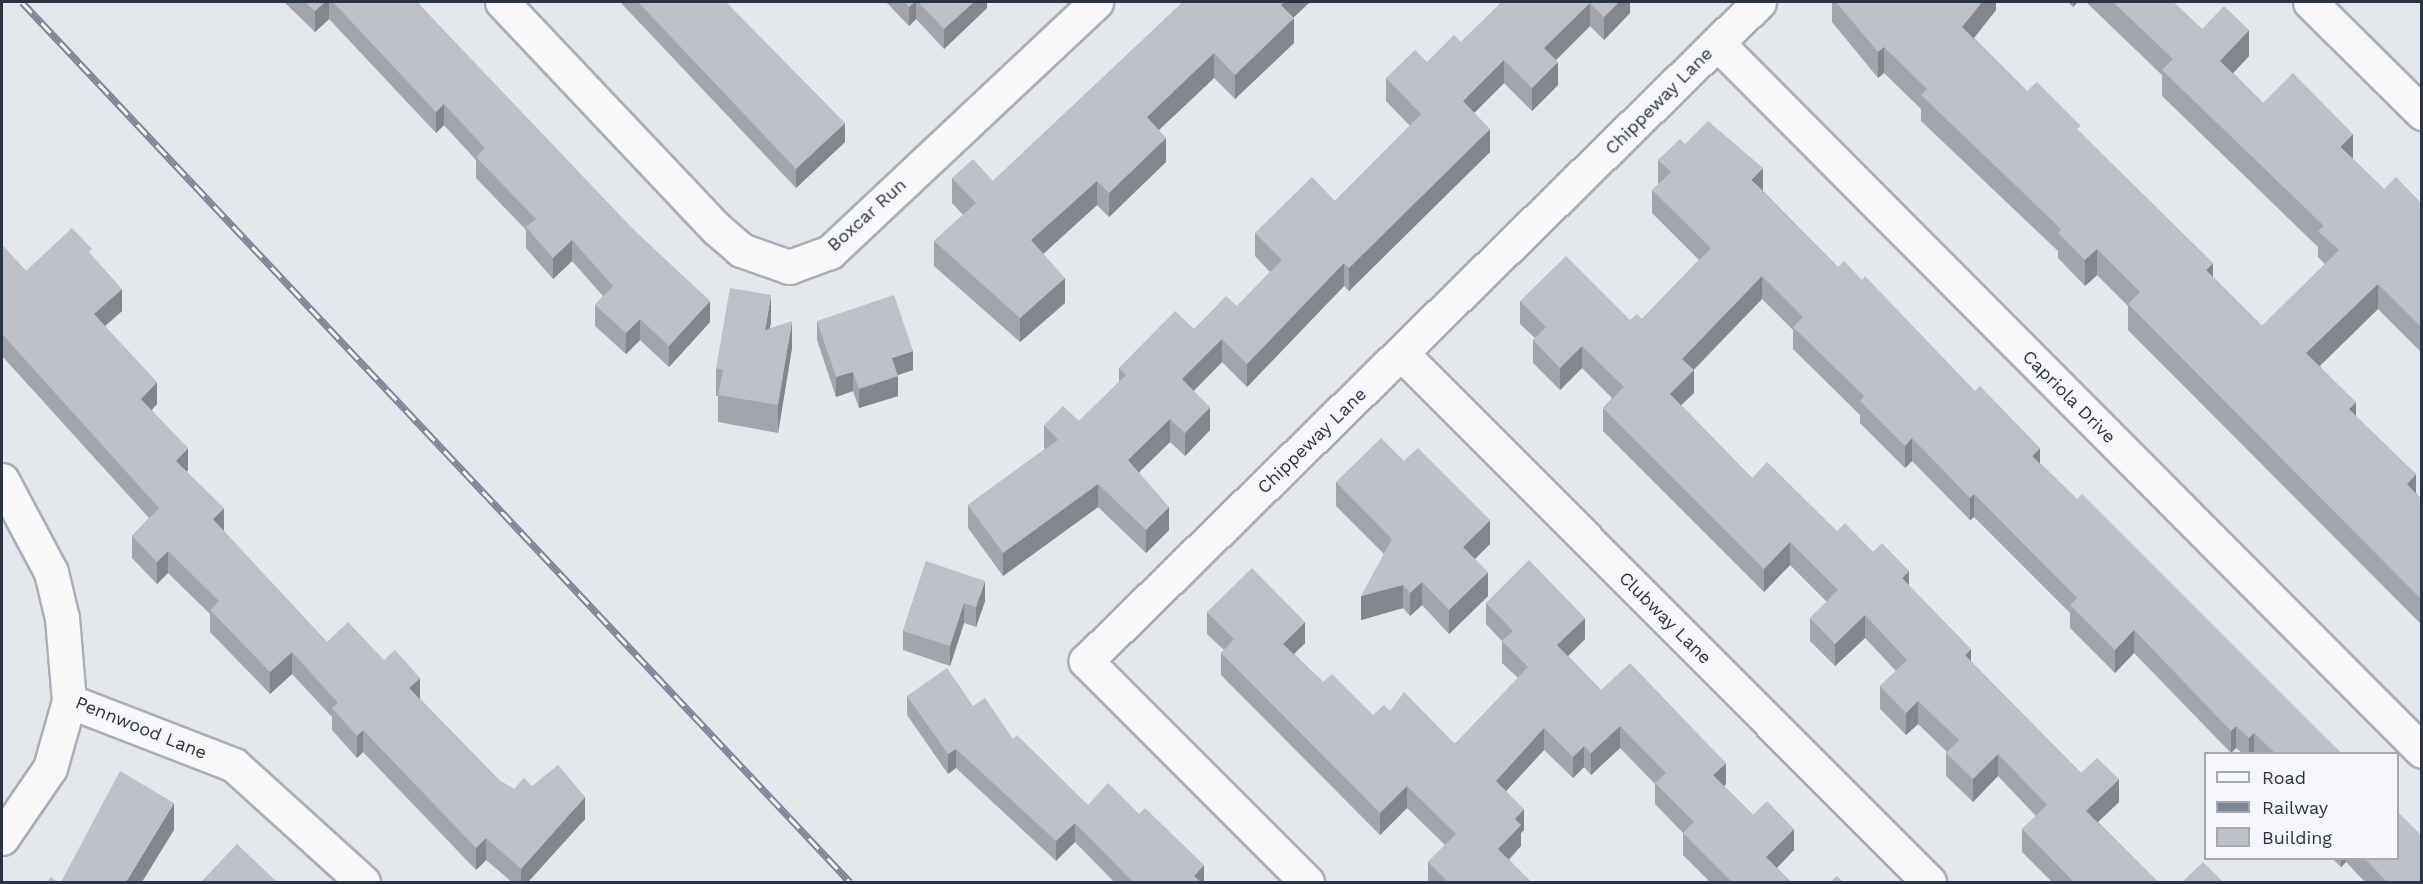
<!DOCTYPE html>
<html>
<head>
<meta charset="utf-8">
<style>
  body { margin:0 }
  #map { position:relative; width:2423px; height:884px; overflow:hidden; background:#e4e7ec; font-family:"Work Sans",sans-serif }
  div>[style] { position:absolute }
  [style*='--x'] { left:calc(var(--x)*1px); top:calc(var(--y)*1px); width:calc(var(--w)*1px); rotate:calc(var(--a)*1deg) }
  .roads { filter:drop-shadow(2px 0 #a9aeb7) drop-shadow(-2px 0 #a9aeb7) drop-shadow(0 2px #a9aeb7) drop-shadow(0 -2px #a9aeb7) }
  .minor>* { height:33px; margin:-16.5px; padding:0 16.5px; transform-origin:16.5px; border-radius:16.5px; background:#f7f8fa }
  .rail>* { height:7px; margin-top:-3.5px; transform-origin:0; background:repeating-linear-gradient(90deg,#f4f6f9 0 14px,#7d8696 0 28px); box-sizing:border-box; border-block:2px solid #7d8696 }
  .wall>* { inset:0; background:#a1a5ae }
  .shaded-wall>* { inset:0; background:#83868d }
  .building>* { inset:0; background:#bbc0ca }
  span { translate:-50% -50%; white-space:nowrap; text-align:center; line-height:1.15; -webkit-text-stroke:4.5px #f4f6f9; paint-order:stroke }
  .street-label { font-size:18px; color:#2b3445 }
  .frame { position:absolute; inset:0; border:3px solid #2b3445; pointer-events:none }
  .legend { position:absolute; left:2204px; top:752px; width:195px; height:108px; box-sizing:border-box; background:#f4f6f9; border:2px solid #a4a8b1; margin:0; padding:8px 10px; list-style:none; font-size:18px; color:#2b3445 }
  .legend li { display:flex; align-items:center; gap:12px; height:30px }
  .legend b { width:30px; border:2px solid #a4a8b1 }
</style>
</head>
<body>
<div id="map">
  <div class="roads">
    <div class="minor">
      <i style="--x:502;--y:2;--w:313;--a:46.6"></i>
      <i style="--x:717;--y:229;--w:32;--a:41"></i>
      <i style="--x:741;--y:250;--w:51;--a:19.5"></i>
      <i style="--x:789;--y:267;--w:44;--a:-20.1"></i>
      <i style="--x:830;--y:252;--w:365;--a:-43.2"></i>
      <i style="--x:2310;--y:2;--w:158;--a:44.7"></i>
      <i style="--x:1717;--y:43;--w:999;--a:45.12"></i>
      <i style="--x:1402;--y:354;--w:746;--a:45.05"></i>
      <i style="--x:2;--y:480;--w:104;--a:62"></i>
      <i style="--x:51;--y:572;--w:47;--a:76.6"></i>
      <i style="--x:62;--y:618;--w:83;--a:85.2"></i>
      <i style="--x:69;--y:701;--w:177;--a:21.2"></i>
      <i style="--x:234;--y:765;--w:174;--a:42.2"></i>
      <i style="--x:2;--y:838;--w:85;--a:-55.6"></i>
      <i style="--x:50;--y:768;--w:70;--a:-74.2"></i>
      <i style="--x:1307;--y:882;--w:313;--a:-135"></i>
      <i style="--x:1086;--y:661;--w:942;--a:-44.4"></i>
    </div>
  </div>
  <div class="rail">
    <i style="--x:22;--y:2;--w:1208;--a:46.74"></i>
  </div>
  <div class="wall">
    <i style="clip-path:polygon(284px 2px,417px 2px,710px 322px,669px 367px,640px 340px,626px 354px,595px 326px,595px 305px,603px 296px,572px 261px,553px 279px,526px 248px,526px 230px,476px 178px,476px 160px,444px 125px,436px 133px,329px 19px,315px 32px)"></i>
    <i style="clip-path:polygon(620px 2px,726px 2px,845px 142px,796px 188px)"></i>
    <i style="clip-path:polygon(886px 2px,987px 2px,987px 8px,944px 49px,916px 19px,909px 26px)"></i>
    <i style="clip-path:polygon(1183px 2px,1310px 2px,1293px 18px,1294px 43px,1235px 99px,1214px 78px,1159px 130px,1166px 162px,1109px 217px,1097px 205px,1043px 254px,1065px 303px,1020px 342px,934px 266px,934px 241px,963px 215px,952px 203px,952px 178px,993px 181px)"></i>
    <i style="clip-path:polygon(1502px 2px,1630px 2px,1630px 13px,1604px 40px,1590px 26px,1556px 60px,1558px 85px,1532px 111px,1504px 83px,1474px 113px,1490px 152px,1349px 291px,1344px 286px,1247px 387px,1222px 362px,1194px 391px,1210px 430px,1185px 456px,1170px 442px,1139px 472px,1169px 530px,1146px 553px,1098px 507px,1003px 576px,968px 528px,968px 505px,1045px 449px,1044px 448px,1044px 425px,1079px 421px,1119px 382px,1119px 368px,1237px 306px,1270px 272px,1255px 256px,1255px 233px,1335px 201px,1410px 126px,1386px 101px,1386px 78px,1427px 62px,1461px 42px)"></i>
    <i style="clip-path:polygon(1832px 2px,1996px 2px,1996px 10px,1974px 38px,2027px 91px,2081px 133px,2213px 277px,2262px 326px,2325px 264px,2318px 257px,2318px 247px,2162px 96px,2162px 75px,2086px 2px,2173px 2px,2202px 29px,2249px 56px,2233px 73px,2263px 103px,2353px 159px,2384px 189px,2421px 203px,2421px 352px,2378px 309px,2320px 366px,2356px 416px,2416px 493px,2421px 499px,2421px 624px,2128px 330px,2128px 306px,2097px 275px,2085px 286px,2058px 258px,2058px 251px,1921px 121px,1921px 109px,1884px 73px,1878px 78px,1832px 22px)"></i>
    <i style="clip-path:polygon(2068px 2px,2078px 2px,2073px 7px)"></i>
    <i style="clip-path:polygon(1685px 144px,1763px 191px,1838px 267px,2077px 499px,2341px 753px,2242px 753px,2236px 748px,2231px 753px,2134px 653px,2115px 673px,2070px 628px,2070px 613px,1974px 517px,1970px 520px,1912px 461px,1905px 468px,1860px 423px,1860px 415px,1793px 349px,1793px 330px,1762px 299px,1694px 370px,1694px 393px,1681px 405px,1752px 478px,1837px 531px,1873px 552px,1909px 586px,1971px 662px,2081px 773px,2119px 802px,2098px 822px,2158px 882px,2052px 882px,2022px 852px,2022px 829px,2036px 816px,1998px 776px,1973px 802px,1946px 776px,1946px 753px,1947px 752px,1918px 724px,1906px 735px,1880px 709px,1880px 686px,1896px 671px,1865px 638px,1835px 666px,1810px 641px,1810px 618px,1827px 602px,1790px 565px,1764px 592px,1603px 431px,1603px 408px,1612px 398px,1582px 368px,1560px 390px,1533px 363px,1533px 340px,1535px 338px,1520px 324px,1520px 301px,1630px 320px,1642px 319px,1699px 260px,1652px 213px,1652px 190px,1659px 184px,1658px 183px,1658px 160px)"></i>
    <i style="clip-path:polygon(2px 245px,26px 271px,92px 256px,122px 311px,105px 326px,157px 404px,152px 410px,188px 470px,187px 472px,223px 531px,327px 642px,420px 699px,500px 781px,514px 789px,532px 786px,585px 819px,528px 882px,512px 882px,486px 860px,476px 870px,363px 752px,357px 758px,332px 730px,332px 717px,292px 674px,270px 694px,210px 632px,210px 614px,168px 573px,157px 584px,132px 558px,132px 536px,149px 518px,2px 356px)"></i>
    <i style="clip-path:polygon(817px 321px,913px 370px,897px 375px,898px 396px,859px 408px,853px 391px,836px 397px,817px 340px)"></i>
    <i style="clip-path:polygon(771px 322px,770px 328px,792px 348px,778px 433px,718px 422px,718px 396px,716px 396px,716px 368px)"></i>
    <i style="clip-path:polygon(1404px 461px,1490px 544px,1475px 559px,1488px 596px,1449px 634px,1422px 605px,1410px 616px,1403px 608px,1361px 620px,1384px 554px,1336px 506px,1336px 482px)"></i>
    <i style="clip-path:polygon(926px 561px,985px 601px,976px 627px,964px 623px,950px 666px,903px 650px,903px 631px)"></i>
    <i style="clip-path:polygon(1486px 603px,1585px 639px,1568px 656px,1601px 690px,1726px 784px,1724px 786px,1753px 815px,1794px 850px,1777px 868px,1791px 882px,1710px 882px,1683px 855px,1683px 833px,1655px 804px,1655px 784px,1620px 748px,1591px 775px,1584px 767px,1573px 778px,1544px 750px,1506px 791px,1524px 830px,1521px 833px,1521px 846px,1509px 860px,1531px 882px,1428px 882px,1428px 862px,1445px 845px,1407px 808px,1380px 835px,1221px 675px,1221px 653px,1224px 650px,1207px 634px,1207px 612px,1305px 643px,1294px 654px,1323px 682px,1373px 715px,1390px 711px,1455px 744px,1518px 678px,1502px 663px,1502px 641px,1486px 624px)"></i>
    <i style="clip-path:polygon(907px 696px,973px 706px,1088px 805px,1204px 882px,1114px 882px,1075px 842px,1056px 861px,956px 768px,948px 774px,907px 715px)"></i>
    <i style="clip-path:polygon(2332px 858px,2397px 858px,2421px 882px,2365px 882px,2346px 862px,2341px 867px)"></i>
  </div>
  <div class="shaded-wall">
    <i style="clip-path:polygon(325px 2px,329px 2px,329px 19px,315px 32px,315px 11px)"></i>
    <i style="clip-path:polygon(915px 2px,916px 2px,916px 19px,909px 26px,909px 7px)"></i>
    <i style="clip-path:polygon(974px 2px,987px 2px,987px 8px,944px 49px,944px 29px)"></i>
    <i style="clip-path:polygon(1285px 2px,1310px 2px,1281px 29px,1281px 5px)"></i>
    <i style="clip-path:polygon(1619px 2px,1630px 2px,1630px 13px,1604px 40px,1604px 17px)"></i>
    <i style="clip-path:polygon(1982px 2px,1996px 2px,1996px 10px,1962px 53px,1962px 27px)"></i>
    <i style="clip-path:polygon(2073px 2px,2078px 2px,2073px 7px)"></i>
    <i style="clip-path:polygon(1590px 3px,1590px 26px,1544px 72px,1544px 48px)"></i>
    <i style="clip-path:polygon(1294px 18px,1294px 43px,1235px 99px,1235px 75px)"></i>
    <i style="clip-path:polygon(2249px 30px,2249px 56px,2220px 87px,2220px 61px)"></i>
    <i style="clip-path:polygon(1884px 47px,1884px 73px,1878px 78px,1878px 52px)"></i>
    <i style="clip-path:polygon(1214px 53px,1214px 78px,1147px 141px,1147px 117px)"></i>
    <i style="clip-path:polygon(1504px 60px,1504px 83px,1463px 124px,1463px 101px)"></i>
    <i style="clip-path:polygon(1558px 62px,1558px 85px,1532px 111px,1532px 88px)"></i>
    <i style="clip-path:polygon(444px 104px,444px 125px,436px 133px,436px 112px)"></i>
    <i style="clip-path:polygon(845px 123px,845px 142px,796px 188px,796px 169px)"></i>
    <i style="clip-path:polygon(1490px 129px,1490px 152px,1349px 291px,1349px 268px)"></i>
    <i style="clip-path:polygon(2353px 134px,2353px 159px,2340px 147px)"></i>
    <i style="clip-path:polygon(1166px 138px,1166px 162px,1109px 217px,1109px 193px)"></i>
    <i style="clip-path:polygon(1763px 168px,1763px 191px,1751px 180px)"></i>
    <i style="clip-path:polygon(1097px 181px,1097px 205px,1031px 265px,1031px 240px)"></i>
    <i style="clip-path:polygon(572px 240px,572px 261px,553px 279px,553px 258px)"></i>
    <i style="clip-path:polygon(2097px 249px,2097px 275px,2085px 286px,2085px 260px)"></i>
    <i style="clip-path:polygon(1344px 263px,1344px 286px,1247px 387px,1247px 364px)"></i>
    <i style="clip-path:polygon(2213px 263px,2213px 289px,2206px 270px)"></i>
    <i style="clip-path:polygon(1762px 276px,1762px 299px,1688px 375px,1694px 370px,1694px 393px,1670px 416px,1670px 394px,1682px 359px)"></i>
    <i style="clip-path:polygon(1065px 278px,1065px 303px,1020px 342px,1020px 318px)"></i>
    <i style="clip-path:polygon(2378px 284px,2378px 309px,2306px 379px,2306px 353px)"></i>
    <i style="clip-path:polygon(122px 289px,122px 311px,94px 336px,94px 314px)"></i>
    <i style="clip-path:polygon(771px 295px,771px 322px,765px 357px,765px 330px)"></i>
    <i style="clip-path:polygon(710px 301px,710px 322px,669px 367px,669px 346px)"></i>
    <i style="clip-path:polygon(640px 319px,640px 340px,626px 354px,626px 333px)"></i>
    <i style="clip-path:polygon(792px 321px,792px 348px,778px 433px,778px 405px)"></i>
    <i style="clip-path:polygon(1222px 339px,1222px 362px,1182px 402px,1182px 379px)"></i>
    <i style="clip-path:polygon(1582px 346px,1582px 368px,1560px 390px,1560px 368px)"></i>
    <i style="clip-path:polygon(913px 351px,913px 370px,892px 377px,892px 358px)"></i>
    <i style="clip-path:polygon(853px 372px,853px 391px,836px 397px,836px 377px)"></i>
    <i style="clip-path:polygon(898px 376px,898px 396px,859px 408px,859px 389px)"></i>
    <i style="clip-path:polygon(157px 382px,157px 404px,141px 421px,141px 399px)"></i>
    <i style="clip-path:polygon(2356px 402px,2356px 427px,2349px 409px)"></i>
    <i style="clip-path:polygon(1210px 407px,1210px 430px,1185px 456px,1185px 433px)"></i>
    <i style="clip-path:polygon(1170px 419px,1170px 442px,1128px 483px,1128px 460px)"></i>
    <i style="clip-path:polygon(1912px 438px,1912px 461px,1905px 468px,1905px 446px)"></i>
    <i style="clip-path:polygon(188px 448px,188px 470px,176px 482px,176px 461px)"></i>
    <i style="clip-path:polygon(2040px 448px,2040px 471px,2032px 456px)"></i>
    <i style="clip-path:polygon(2416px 474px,2416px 500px,2407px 484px)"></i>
    <i style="clip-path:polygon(1098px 484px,1098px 507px,1003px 576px,1003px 553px)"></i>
    <i style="clip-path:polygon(1974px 494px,1974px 517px,1970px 520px,1970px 498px)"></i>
    <i style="clip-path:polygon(1169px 507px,1169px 530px,1146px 553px,1146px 530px)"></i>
    <i style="clip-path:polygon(224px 508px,224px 530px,213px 541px,213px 519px)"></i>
    <i style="clip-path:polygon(1490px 520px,1490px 544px,1463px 570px,1463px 547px)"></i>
    <i style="clip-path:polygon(1790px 542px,1790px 565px,1764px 592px,1764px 569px)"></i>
    <i style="clip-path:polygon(168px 551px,168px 573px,157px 584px,157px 562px)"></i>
    <i style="clip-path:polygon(1909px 571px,1909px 594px,1902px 578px)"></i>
    <i style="clip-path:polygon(1488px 572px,1488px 596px,1449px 634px,1449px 610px)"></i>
    <i style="clip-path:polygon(985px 581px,985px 601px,976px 627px,976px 607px)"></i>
    <i style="clip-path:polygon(1422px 582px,1422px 605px,1410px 616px,1410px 593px)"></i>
    <i style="clip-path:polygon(1403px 585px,1403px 608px,1361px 620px,1361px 596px)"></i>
    <i style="clip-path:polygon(964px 603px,964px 623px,950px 666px,950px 646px)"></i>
    <i style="clip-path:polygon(1865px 615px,1865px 638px,1835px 666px,1835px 644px)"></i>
    <i style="clip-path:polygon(1585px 618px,1585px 639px,1557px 667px,1557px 645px)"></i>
    <i style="clip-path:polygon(1305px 622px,1305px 643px,1283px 665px,1283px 644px)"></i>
    <i style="clip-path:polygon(2134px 630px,2134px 653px,2115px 673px,2115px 650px)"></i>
    <i style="clip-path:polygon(1971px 649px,1971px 672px,1965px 655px)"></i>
    <i style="clip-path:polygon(292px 652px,292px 674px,270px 694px,270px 672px)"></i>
    <i style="clip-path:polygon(420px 678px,420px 700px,409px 688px)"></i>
    <i style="clip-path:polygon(1918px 701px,1918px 724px,1906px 735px,1906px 713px)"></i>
    <i style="clip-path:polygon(1620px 726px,1620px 748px,1591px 775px,1591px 753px)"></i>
    <i style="clip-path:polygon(2236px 726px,2236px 748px,2231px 753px,2231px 731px)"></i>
    <i style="clip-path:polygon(1544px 728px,1544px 750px,1496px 802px,1496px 781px)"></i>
    <i style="clip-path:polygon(363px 730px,363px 752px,357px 758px,357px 736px)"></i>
    <i style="clip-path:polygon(2254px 733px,2254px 753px,2249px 753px,2249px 738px)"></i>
    <i style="clip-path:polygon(1584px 746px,1584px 767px,1573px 778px,1573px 757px)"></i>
    <i style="clip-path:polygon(956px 749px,956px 768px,948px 774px,948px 754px)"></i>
    <i style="clip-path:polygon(1998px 754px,1998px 776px,1973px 802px,1973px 779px)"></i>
    <i style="clip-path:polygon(1726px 763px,1726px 784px,1713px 797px,1713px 775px)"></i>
    <i style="clip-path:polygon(2119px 779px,2119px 802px,2086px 833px,2086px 811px)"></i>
    <i style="clip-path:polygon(1407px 786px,1407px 808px,1380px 835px,1380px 813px)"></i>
    <i style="clip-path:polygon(585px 797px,585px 819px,528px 882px,521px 882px,521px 869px)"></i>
    <i style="clip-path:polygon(174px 803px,174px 830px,142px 882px,126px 882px)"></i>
    <i style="clip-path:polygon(1524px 809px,1524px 830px,1521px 833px,1521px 846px,1498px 870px,1498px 849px,1515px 819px)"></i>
    <i style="clip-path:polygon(1075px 823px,1075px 842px,1056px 861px,1056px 841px)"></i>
    <i style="clip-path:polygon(1794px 829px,1794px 850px,1766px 879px,1766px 857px)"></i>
    <i style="clip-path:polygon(486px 838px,486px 860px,476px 870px,476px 848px)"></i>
    <i style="clip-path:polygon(2341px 858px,2346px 858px,2346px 862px,2341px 867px)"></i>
    <i style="clip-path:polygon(1204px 865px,1204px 882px,1194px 882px,1194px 876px)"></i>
  </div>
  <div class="building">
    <i style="clip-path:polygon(305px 2px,325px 2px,315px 11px)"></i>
    <i style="clip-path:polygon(333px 2px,417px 2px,634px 230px,710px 301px,669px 346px,640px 319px,626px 333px,595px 305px,613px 286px,572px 240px,553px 258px,526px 227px,536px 219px,476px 157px,485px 148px,444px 104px,436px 112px)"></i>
    <i style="clip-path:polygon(638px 2px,726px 2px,845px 123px,796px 169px)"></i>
    <i style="clip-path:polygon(904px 2px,915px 2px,909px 7px)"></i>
    <i style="clip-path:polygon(918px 2px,974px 2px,944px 29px)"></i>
    <i style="clip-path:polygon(1183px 2px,1285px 2px,1281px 5px,1294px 18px,1235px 75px,1214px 53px,1147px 117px,1166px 138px,1109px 193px,1097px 181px,1031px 240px,1065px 278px,1020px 318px,934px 241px,976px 203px,952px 178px,973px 159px,993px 181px)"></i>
    <i style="clip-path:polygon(1502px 2px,1619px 2px,1604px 17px,1590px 3px,1544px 48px,1558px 62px,1532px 88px,1504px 60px,1463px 101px,1490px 129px,1349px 268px,1344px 263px,1247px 364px,1222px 339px,1182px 379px,1210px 407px,1185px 433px,1170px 419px,1128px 460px,1169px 507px,1146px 530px,1098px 484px,1003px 553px,968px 505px,1058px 440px,1044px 425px,1063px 406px,1079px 421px,1126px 375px,1119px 368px,1175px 311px,1194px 329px,1226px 296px,1237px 306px,1282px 260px,1255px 233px,1312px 177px,1335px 201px,1421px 114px,1386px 78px,1415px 50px,1427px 62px,1454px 35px,1461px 42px)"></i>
    <i style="clip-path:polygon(1836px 2px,1982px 2px,1962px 27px,2027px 91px,2037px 82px,2081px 126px,2077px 129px,2213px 263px,2206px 270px,2262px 326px,2339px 250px,2318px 231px,2324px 226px,2162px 70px,2173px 59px,2113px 2px,2173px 2px,2202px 29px,2224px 6px,2249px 30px,2220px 61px,2263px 103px,2293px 73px,2353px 134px,2340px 147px,2384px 189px,2396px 177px,2421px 203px,2421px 327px,2378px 284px,2306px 353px,2356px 402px,2349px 409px,2416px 474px,2407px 484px,2421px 499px,2421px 599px,2128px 304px,2140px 292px,2097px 249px,2085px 260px,2058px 233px,2061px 229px,1921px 95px,1927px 89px,1884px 47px,1878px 52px)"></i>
    <i style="clip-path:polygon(1708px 121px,1763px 168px,1751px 180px,1838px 267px,1844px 261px,1862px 280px,1865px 276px,1975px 391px,1980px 386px,2040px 448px,2032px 456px,2077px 499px,2082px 494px,2341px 753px,2275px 753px,2254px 733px,2249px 738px,2236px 726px,2231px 731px,2134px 630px,2115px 650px,2070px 605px,2077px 598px,1974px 494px,1970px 498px,1912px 438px,1905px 446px,1860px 401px,1864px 396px,1793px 327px,1803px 317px,1762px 276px,1682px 359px,1694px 370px,1670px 394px,1752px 478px,1767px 462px,1837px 531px,1845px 523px,1873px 552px,1882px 543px,1909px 571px,1902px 578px,1971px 649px,1965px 655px,2081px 773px,2097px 758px,2119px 779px,2086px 811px,2158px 882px,2074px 882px,2022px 829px,2047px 805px,1998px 754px,1973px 779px,1946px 753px,1959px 740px,1918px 701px,1906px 713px,1880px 686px,1907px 660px,1865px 615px,1835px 644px,1810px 618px,1838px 590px,1790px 542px,1764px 569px,1603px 408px,1624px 387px,1582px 346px,1560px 368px,1533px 340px,1546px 327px,1520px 301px,1566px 256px,1630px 320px,1637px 314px,1642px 319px,1711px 248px,1652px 190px,1671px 172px,1658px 160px,1680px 139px,1685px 144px)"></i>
    <i style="clip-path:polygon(72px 228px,92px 249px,89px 252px,122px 289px,94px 314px,157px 382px,141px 399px,188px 448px,176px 461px,224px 508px,213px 519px,327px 642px,348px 622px,384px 660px,395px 650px,420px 678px,409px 688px,500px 781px,514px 789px,524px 778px,532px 786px,558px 765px,585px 797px,521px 869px,486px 838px,476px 848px,363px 730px,357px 736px,332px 708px,338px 703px,292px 652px,270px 672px,210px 610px,219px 601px,168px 551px,157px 562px,132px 536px,159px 508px,2px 334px,2px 245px,26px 271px)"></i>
    <i style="clip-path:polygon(730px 288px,771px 295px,765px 330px,792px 321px,778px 405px,718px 395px,723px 370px,716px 368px)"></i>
    <i style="clip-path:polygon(894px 295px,913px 351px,892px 358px,898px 376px,859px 389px,853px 372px,836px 377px,817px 321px)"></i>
    <i style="clip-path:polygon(1381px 438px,1404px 461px,1418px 448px,1490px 520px,1463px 547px,1488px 572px,1449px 610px,1422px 582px,1410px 593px,1403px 585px,1361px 596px,1392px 539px,1336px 482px)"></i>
    <i style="clip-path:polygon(1529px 560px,1585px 618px,1557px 645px,1601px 690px,1630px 663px,1726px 763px,1713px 775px,1753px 815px,1767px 801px,1794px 829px,1766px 857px,1791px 882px,1732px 882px,1683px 833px,1694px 822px,1655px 783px,1666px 773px,1620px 726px,1591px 753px,1584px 746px,1573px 757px,1544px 728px,1496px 781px,1524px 809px,1515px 819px,1521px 825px,1498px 849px,1531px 882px,1448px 882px,1428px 862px,1456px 834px,1407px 786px,1380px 813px,1221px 653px,1234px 639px,1207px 612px,1252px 568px,1305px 622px,1283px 644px,1323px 682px,1332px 674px,1373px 715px,1384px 705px,1390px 711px,1404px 692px,1455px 744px,1528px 667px,1502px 641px,1513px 631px,1486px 603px)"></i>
    <i style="clip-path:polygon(926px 561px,985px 581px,976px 607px,964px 603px,950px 646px,903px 631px)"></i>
    <i style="clip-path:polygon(947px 668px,973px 706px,985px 698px,1013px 739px,1017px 735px,1088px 805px,1108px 783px,1139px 814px,1145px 808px,1204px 865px,1194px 876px,1201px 882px,1133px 882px,1075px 823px,1056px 841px,956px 749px,948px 754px,907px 696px)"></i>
    <i style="clip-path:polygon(120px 771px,174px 803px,126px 882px,61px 882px)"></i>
    <i style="clip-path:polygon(2397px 811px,2421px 835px,2421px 882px,2387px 882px,2364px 858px,2397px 858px)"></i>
    <i style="clip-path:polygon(237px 844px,277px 882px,201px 882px)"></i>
    <i style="clip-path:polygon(2203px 862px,2223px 882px,2182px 882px)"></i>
    <i style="clip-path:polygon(1837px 876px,1843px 882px,1830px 882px)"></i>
    <i style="clip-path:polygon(51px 877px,57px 882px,47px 882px)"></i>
  </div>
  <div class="street-label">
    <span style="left:1659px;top:101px;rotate:-45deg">Chippeway Lane</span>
    <span style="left:867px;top:215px;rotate:-42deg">Boxcar Run</span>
    <span style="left:2069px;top:397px;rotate:45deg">Capriola Drive</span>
    <span style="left:1312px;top:441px;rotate:-44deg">Chippeway Lane</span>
    <span style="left:1665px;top:618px;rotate:45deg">Clubway Lane</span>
    <span style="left:141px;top:728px;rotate:22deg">Pennwood Lane</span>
  </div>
  <div class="frame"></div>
  <ul class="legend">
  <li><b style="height:8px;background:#f7f8fa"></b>Road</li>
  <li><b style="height:8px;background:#7d8696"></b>Railway</li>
  <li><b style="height:16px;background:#bbc0ca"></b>Building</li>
  </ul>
</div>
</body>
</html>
